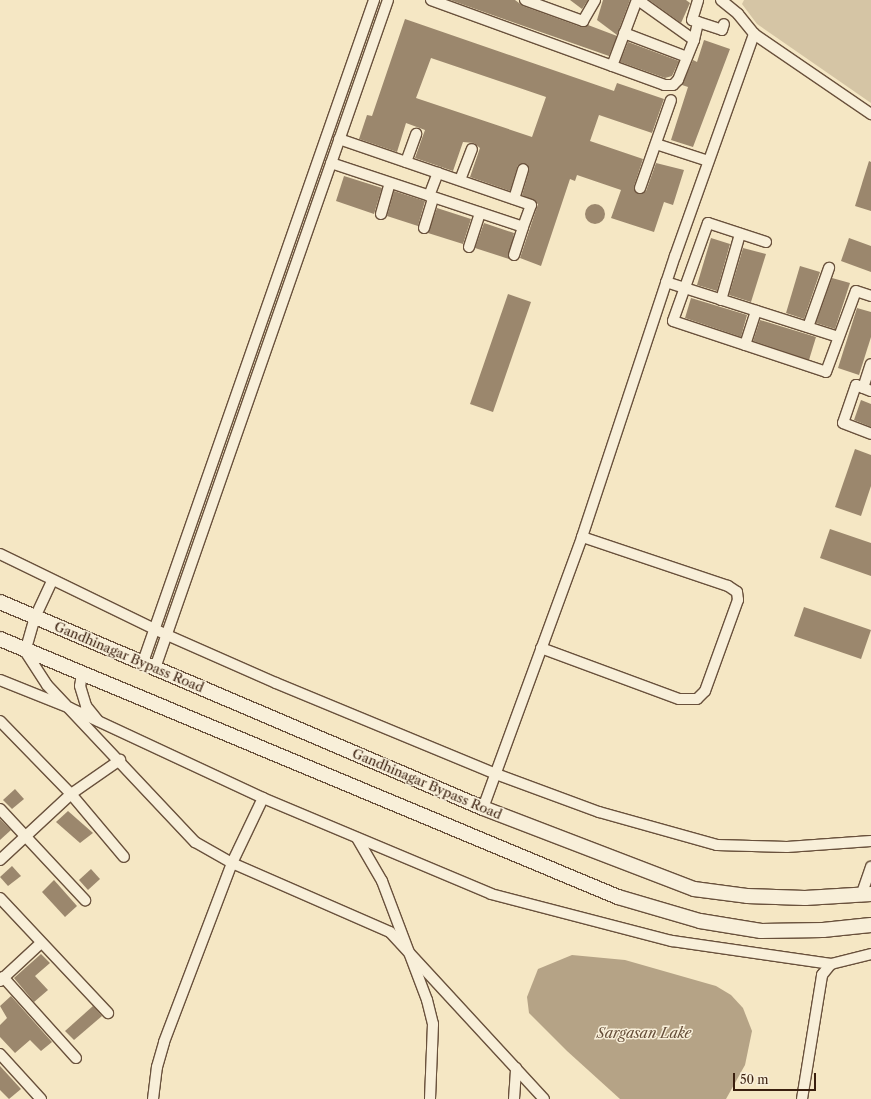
<!DOCTYPE html>
<html>
<head>
<meta charset="utf-8">
<style>
  body { margin:0 }
  #map { position:relative; width:871px; height:1099px; overflow:hidden; background:#f5e7c4; font-family:"Libre Caslon Text",serif }
  div>[style] { position:absolute }
  [style*='--x'] { left:calc(var(--x)*1px); top:calc(var(--y)*1px); width:calc(var(--w)*1px); rotate:calc(var(--a)*1deg) }
  .green>* { inset:0; background:#d5c5a5 }
  .water>* { inset:0; background:#b5a386 }
  .building>* { inset:0; background:#9b876d }
  .round { border-radius:50% }
  .roads { filter:drop-shadow(1px 0 #69513c) drop-shadow(-1px 0 #69513c) drop-shadow(0 1px #69513c) drop-shadow(0 -1px #69513c) }
  .minor>* { height:10px; margin:-5px; padding:0 5px; transform-origin:5px; border-radius:5px; background:#f8efd9 }
  .secondary>* { height:14px; margin:-7px; padding:0 7px; transform-origin:7px; border-radius:7px; background:#f8efd9 }
  span { translate:-50% -50%; white-space:nowrap; text-align:center; line-height:1.15; -webkit-text-stroke:3px #f8efd9; paint-order:stroke }
  .street-label { font-size:13px; color:#3a1f0e }
  .water-label { font-size:14px; color:#654d38; font-style:italic }
  .scale { position:absolute; left:733px; top:1073px; width:83px; height:18px; box-sizing:border-box; border:2px solid #3a1f0e; border-top:0; padding-left:5px; font-size:12px; line-height:14px; white-space:nowrap; color:#3a1f0e; -webkit-text-stroke:3px #f8efd9; paint-order:stroke }
</style>
</head>
<body>
<div id="map">
  <div class="green">
    <i style="clip-path:polygon(744px 0,871px 0,871px 103px,757px 24px,742px 4px)"></i>
  </div>
  <div class="water">
    <i style="clip-path:polygon(572px 955px,625px 960px,716px 986px,731px 995px,743px 1008px,752px 1031px,745px 1065px,726px 1099px,620px 1099px,567px 1051px,529px 1013px,527px 997px,538px 969px)"></i>
  </div>
  <div class="building">
    <i style="clip-path:polygon(450px 0,515px 0,523px 6px,581px 27px,588px 25px,617px 36px,609px 56px)"></i>
    <i style="clip-path:polygon(570px 0,588px 0,582px 9px)"></i>
    <i style="clip-path:polygon(603px 0,630px 0,617px 35px,597px 20px)"></i>
    <i style="clip-path:polygon(649px 0,686px 0,690px 3px,681px 23px)"></i>
    <i style="clip-path:polygon(evenodd,405px 19px,614px 91px,617px 83px,664px 99px,652px 133px,599px 115px,590px 141px,643px 159px,634px 186px,638px 194px,646px 191px,656px 163px,684px 170px,673px 205px,664px 202px,654px 232px,611px 218px,621px 190px,577px 175px,575px 181px,570px 179px,541px 266px,520px 258px,538px 204px,522px 195px,529px 171px,527px 164px,518px 165px,510px 191px,470px 177px,480px 148px,474px 143px,463px 142px,453px 171px,415px 158px,425px 130px,406px 123px,397px 152px,359px 139px,367px 115px,372px 116px,405px 19px,431px 58px,546px 97px,532px 137px,416px 98px,431px 58px)"></i>
    <i style="clip-path:polygon(704px 40px,730px 49px,693px 147px,671px 140px,688px 87px,682px 85px,693px 60px,697px 62px)"></i>
    <i style="clip-path:polygon(628px 42px,679px 61px,672px 76px,665px 78px,620px 62px)"></i>
    <i style="clip-path:polygon(869px 161px,871px 162px,871px 211px,855px 206px)"></i>
    <i style="clip-path:polygon(344px 176px,382px 188px,374px 214px,336px 201px)"></i>
    <i style="clip-path:polygon(394px 191px,425px 201px,418px 226px,387px 216px)"></i>
    <i class="round" style="left:585px;top:204px;width:20px;height:20px"></i>
    <i style="clip-path:polygon(437px 208px,471px 219px,463px 244px,428px 233px)"></i>
    <i style="clip-path:polygon(484px 223px,514px 233px,509px 259px,475px 248px)"></i>
    <i style="clip-path:polygon(711px 238px,730px 244px,717px 291px,697px 285px)"></i>
    <i style="clip-path:polygon(849px 238px,871px 246px,871px 272px,841px 261px)"></i>
    <i style="clip-path:polygon(743px 248px,766px 254px,751px 302px,729px 295px)"></i>
    <i style="clip-path:polygon(800px 266px,820px 272px,804px 319px,786px 313px)"></i>
    <i style="clip-path:polygon(832px 278px,850px 283px,835px 329px,816px 323px)"></i>
    <i style="clip-path:polygon(508px 294px,531px 302px,493px 412px,470px 404px)"></i>
    <i style="clip-path:polygon(691px 298px,747px 315px,741px 337px,685px 318px)"></i>
    <i style="clip-path:polygon(857px 308px,871px 312px,871px 337px,859px 375px,838px 368px)"></i>
    <i style="clip-path:polygon(760px 320px,816px 337px,809px 360px,753px 341px)"></i>
    <i style="clip-path:polygon(861px 400px,871px 404px,871px 427px,854px 420px)"></i>
    <i style="clip-path:polygon(855px 449px,871px 455px,871px 486px,861px 516px,835px 507px)"></i>
    <i style="clip-path:polygon(830px 529px,871px 543px,871px 576px,820px 558px)"></i>
    <i style="clip-path:polygon(804px 607px,871px 630px,861px 659px,794px 636px)"></i>
    <i style="clip-path:polygon(15px 789px,24px 799px,12px 809px,3px 800px)"></i>
    <i style="clip-path:polygon(68px 811px,93px 833px,80px 843px,56px 822px)"></i>
    <i style="clip-path:polygon(0 819px,11px 830px,0 840px)"></i>
    <i style="clip-path:polygon(12px 866px,21px 876px,8px 886px,0 877px)"></i>
    <i style="clip-path:polygon(91px 869px,100px 879px,88px 890px,79px 880px)"></i>
    <i style="clip-path:polygon(54px 880px,77px 906px,65px 917px,42px 892px)"></i>
    <i style="clip-path:polygon(41px 954px,50px 963px,35px 976px,48px 990px,34px 1002px,14px 978px)"></i>
    <i style="clip-path:polygon(11px 996px,52px 1042px,41px 1051px,30px 1040px,15px 1053px,0 1037px,0 1025px,7px 1018px,0 1006px)"></i>
    <i style="clip-path:polygon(93px 1006px,102px 1016px,74px 1040px,65px 1031px)"></i>
    <i style="clip-path:polygon(0 1066px,21px 1089px,9px 1099px,0 1090px)"></i>
  </div>
  <div class="roads">
    <div class="minor">
      <i style="--x:431;--y:0;--w:248;--a:20"></i>
      <i style="--x:664;--y:85;--w:9;--a:0"></i>
      <i style="--x:673;--y:85;--w:7;--a:-45"></i>
      <i style="--x:678;--y:80;--w:43;--a:-68.2"></i>
      <i style="--x:694;--y:40;--w:69;--a:-144.5"></i>
      <i style="--x:525;--y:0;--w:62;--a:19.9"></i>
      <i style="--x:583;--y:21;--w:24;--a:-60"></i>
      <i style="--x:721;--y:0;--w:22;--a:39"></i>
      <i style="--x:738;--y:14;--w:26;--a:51"></i>
      <i style="--x:754;--y:34;--w:142;--a:34.4"></i>
      <i style="--x:698;--y:22;--w:25;--a:18"></i>
      <i style="--x:722;--y:30;--w:6;--a:-72"></i>
      <i style="--x:624;--y:33;--w:67;--a:20.9"></i>
      <i style="--x:694;--y:40;--w:18;--a:-77"></i>
      <i style="--x:698;--y:22;--w:6;--a:-162"></i>
      <i style="--x:692;--y:20;--w:21;--a:-73"></i>
      <i style="--x:612;--y:66;--w:71;--a:-69.3"></i>
      <i style="--x:656;--y:144;--w:55;--a:18.1"></i>
      <i style="--x:406;--y:162;--w:30;--a:-70"></i>
      <i style="--x:331;--y:163;--w:202;--a:18.4"></i>
      <i style="--x:523;--y:227;--w:23;--a:-70"></i>
      <i style="--x:531;--y:205;--w:203;--a:-161"></i>
      <i style="--x:460;--y:180;--w:33;--a:-69"></i>
      <i style="--x:640;--y:188;--w:93;--a:-70.6"></i>
      <i style="--x:429;--y:196;--w:25;--a:-69"></i>
      <i style="--x:514;--y:199;--w:31;--a:-73"></i>
      <i style="--x:381;--y:214;--w:32;--a:-74"></i>
      <i style="--x:424;--y:228;--w:31;--a:-73"></i>
      <i style="--x:766;--y:242;--w:61;--a:-161.9"></i>
      <i style="--x:708;--y:223;--w:104;--a:109.7"></i>
      <i style="--x:673;--y:321;--w:161;--a:18.4"></i>
      <i style="--x:826;--y:372;--w:86;--a:-69.7"></i>
      <i style="--x:856;--y:291;--w:16;--a:18"></i>
      <i style="--x:469;--y:247;--w:36;--a:-72"></i>
      <i style="--x:514;--y:255;--w:29;--a:-72"></i>
      <i style="--x:666;--y:282;--w:181;--a:17.7"></i>
      <i style="--x:721;--y:300;--w:69;--a:-73.9"></i>
      <i style="--x:808;--y:327;--w:63;--a:-70.4"></i>
      <i style="--x:745;--y:345;--w:36;--a:-72"></i>
      <i style="--x:863;--y:388;--w:25;--a:-72"></i>
      <i style="--x:871;--y:391;--w:16;--a:-158"></i>
      <i style="--x:856;--y:385;--w:40;--a:108.9"></i>
      <i style="--x:843;--y:423;--w:30;--a:21"></i>
      <i style="--x:0;--y:554;--w:186;--a:25.9"></i>
      <i style="--x:167;--y:635;--w:119;--a:23.8"></i>
      <i style="--x:276;--y:683;--w:238;--a:22.5"></i>
      <i style="--x:496;--y:774;--w:110;--a:20.3"></i>
      <i style="--x:599;--y:812;--w:123;--a:15.6"></i>
      <i style="--x:717;--y:845;--w:70;--a:1.6"></i>
      <i style="--x:787;--y:847;--w:84;--a:-4.1"></i>
      <i style="--x:52;--y:581;--w:40;--a:115"></i>
      <i style="--x:35;--y:617;--w:35;--a:106"></i>
      <i style="--x:25;--y:651;--w:40;--a:57.1"></i>
      <i style="--x:47;--y:685;--w:216;--a:46.7"></i>
      <i style="--x:195;--y:842;--w:43;--a:29.6"></i>
      <i style="--x:232;--y:863;--w:172;--a:23.6"></i>
      <i style="--x:390;--y:932;--w:227;--a:47.3"></i>
      <i style="--x:541;--y:648;--w:147;--a:20.3"></i>
      <i style="--x:679;--y:699;--w:18;--a:0"></i>
      <i style="--x:697;--y:699;--w:11;--a:-45"></i>
      <i style="--x:705;--y:691;--w:97;--a:-70.1"></i>
      <i style="--x:738;--y:600;--w:8;--a:-97"></i>
      <i style="--x:737;--y:592;--w:11;--a:-146"></i>
      <i style="--x:728;--y:586;--w:154;--a:-161.4"></i>
      <i style="--x:143;--y:662;--w:701;--a:-70.76"></i>
      <i style="--x:155;--y:668;--w:707;--a:-70.77"></i>
      <i style="--x:82;--y:674;--w:12;--a:99"></i>
      <i style="--x:80;--y:686;--w:21;--a:73"></i>
      <i style="--x:86;--y:706;--w:19;--a:51"></i>
      <i style="--x:0;--y:680;--w:75;--a:21.8"></i>
      <i style="--x:70;--y:708;--w:213;--a:25"></i>
      <i style="--x:263;--y:798;--w:247;--a:22.8"></i>
      <i style="--x:491;--y:894;--w:187;--a:14.6"></i>
      <i style="--x:672;--y:941;--w:161;--a:8.2"></i>
      <i style="--x:0;--y:721;--w:102;--a:45.8"></i>
      <i style="--x:71;--y:794;--w:82;--a:49.9"></i>
      <i style="--x:483;--y:808;--w:289;--a:-69.9"></i>
      <i style="--x:582;--y:537;--w:296;--a:-71.7"></i>
      <i style="--x:675;--y:256;--w:236;--a:-70.4"></i>
      <i style="--x:0;--y:809;--w:125;--a:47"></i>
      <i style="--x:357;--y:838;--w:50;--a:59.8"></i>
      <i style="--x:382;--y:881;--w:127;--a:69.3"></i>
      <i style="--x:427;--y:1000;--w:25;--a:76"></i>
      <i style="--x:433;--y:1024;--w:75;--a:92.3"></i>
      <i style="--x:0;--y:860;--w:97;--a:-42.9"></i>
      <i style="--x:71;--y:794;--w:60;--a:-34.8"></i>
      <i style="--x:861;--y:896;--w:31;--a:-71"></i>
      <i style="--x:0;--y:898;--w:158;--a:46.8"></i>
      <i style="--x:3;--y:977;--w:109;--a:48"></i>
      <i style="--x:0;--y:981;--w:56;--a:-42.8"></i>
      <i style="--x:0;--y:1054;--w:61;--a:47.7"></i>
      <i style="--x:153;--y:1099;--w:32;--a:-83"></i>
      <i style="--x:157;--y:1067;--w:26;--a:-74"></i>
      <i style="--x:164;--y:1042;--w:191;--a:-69.2"></i>
      <i style="--x:232;--y:863;--w:72;--a:-64.5"></i>
      <i style="--x:514;--y:1099;--w:31;--a:-86"></i>
      <i style="--x:802;--y:1099;--w:126;--a:-80.8"></i>
      <i style="--x:822;--y:975;--w:14;--a:-51"></i>
      <i style="--x:831;--y:964;--w:41;--a:-14"></i>
    </div>
    <div class="secondary">
      <i style="--x:0;--y:602;--w:525;--a:23.1"></i>
      <i style="--x:483;--y:808;--w:226;--a:21"></i>
      <i style="--x:694;--y:889;--w:53;--a:7.5"></i>
      <i style="--x:747;--y:896;--w:58;--a:2"></i>
      <i style="--x:805;--y:898;--w:66;--a:-3.5"></i>
      <i style="--x:0;--y:639;--w:670;--a:22.66"></i>
      <i style="--x:618;--y:897;--w:85;--a:16.3"></i>
      <i style="--x:700;--y:921;--w:62;--a:9.3"></i>
      <i style="--x:761;--y:931;--w:62;--a:-0.9"></i>
      <i style="--x:823;--y:930;--w:48;--a:-5.9"></i>
    </div>
  </div>
  <div class="street-label">
    <span style="left:129px;top:657px;rotate:23deg">Gandhinagar Bypass Road</span>
    <span style="left:427px;top:784px;rotate:23deg">Gandhinagar Bypass Road</span>
  </div>
  <div class="water-label">
    <span style="left:644px;top:1033px">Sargasan Lake</span>
  </div>
  <div class="scale">50 m</div>
</div>
</body>
</html>
